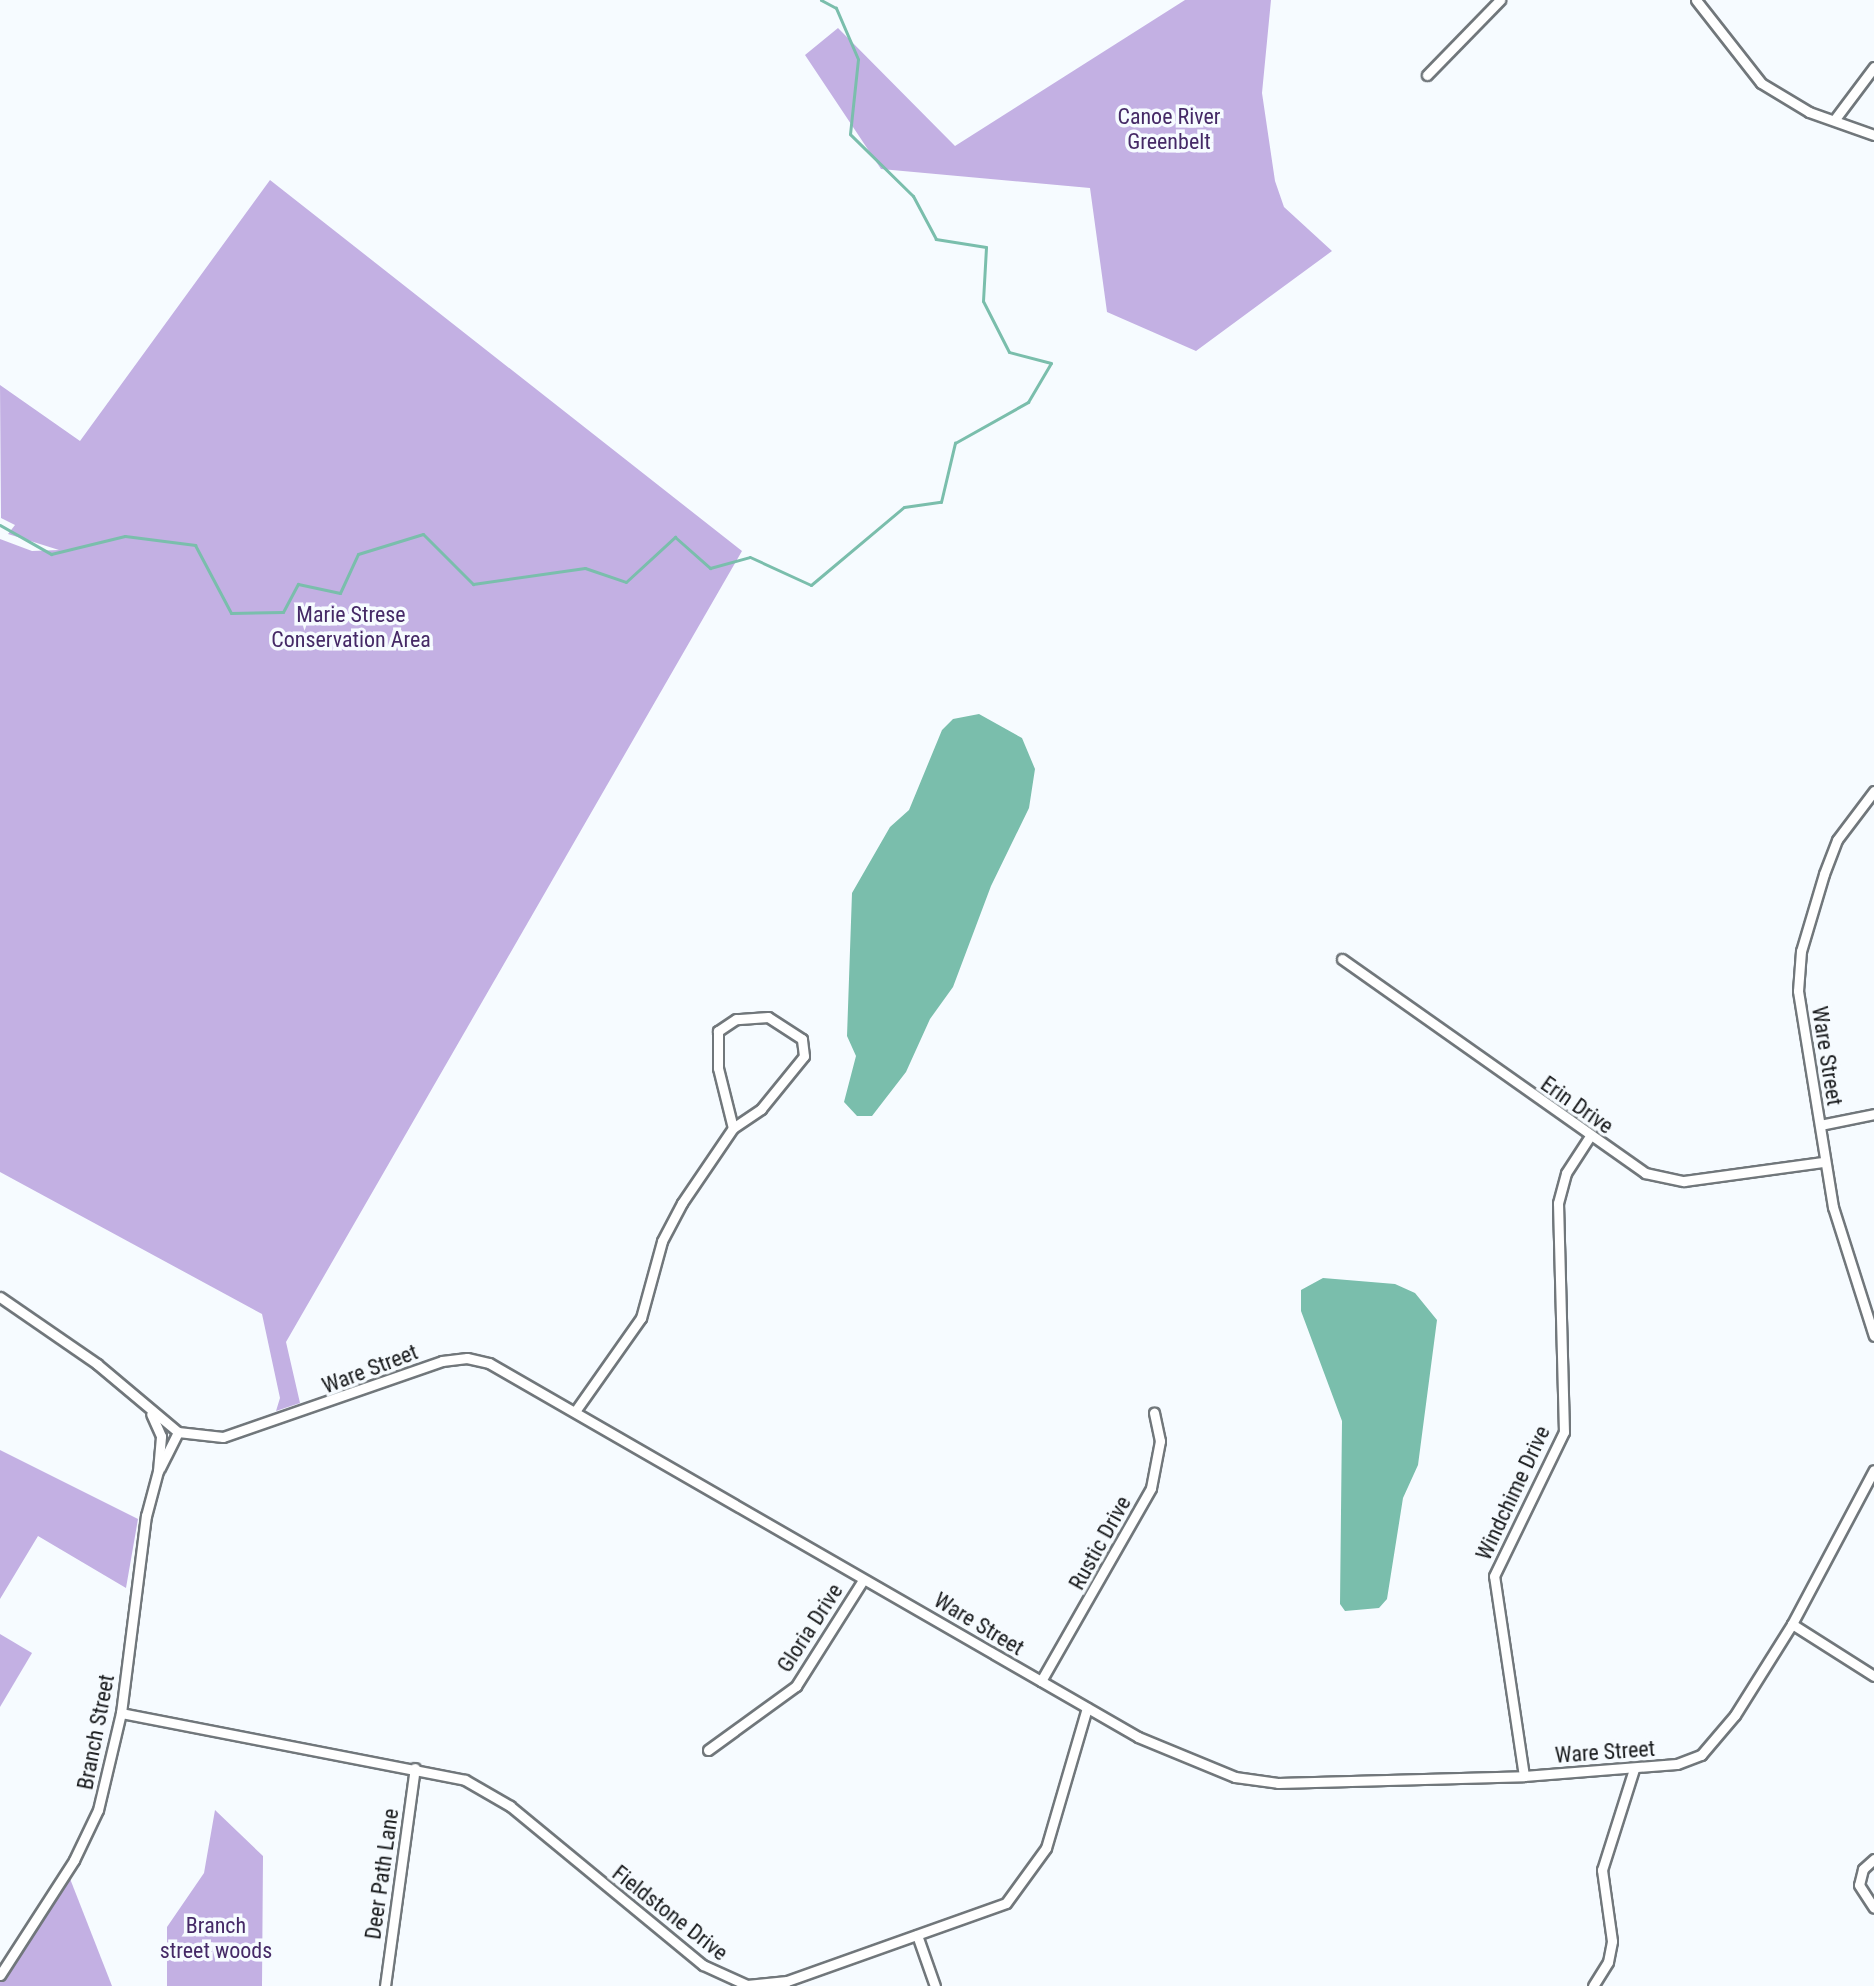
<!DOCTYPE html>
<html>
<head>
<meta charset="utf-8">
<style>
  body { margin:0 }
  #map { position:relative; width:1874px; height:1986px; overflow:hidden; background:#f6fbff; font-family:"Roboto Condensed",sans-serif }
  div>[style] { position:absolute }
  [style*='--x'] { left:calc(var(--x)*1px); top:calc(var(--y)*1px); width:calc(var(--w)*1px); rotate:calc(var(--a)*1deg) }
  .forest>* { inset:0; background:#c3b0e3 }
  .water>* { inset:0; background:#7abeac }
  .stream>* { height:3px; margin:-1.5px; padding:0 1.5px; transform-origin:1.5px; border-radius:1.5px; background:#7abeac }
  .roads { filter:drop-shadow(2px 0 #71777b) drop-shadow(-2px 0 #71777b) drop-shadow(0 2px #71777b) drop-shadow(0 -2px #71777b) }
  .street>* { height:9px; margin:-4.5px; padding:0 4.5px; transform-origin:4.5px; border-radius:4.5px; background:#fff }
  span { translate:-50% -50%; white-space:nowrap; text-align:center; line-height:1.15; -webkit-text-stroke:7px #f6fbff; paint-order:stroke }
  .park-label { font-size:22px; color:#452966 }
  .street-label { font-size:22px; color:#16181a }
</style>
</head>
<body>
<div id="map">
  <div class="forest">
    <i style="clip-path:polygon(1185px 0,1271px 0,1262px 93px,1275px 181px,1284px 207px,1332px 251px,1196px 351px,1107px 312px,1090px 188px,881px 169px,805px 55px,838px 28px,955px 146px)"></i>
    <i style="clip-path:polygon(270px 180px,742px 551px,286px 1342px,300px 1403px,276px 1411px,280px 1398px,262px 1314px,0 1172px,0 539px,32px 551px,59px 550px,8px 534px,15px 525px,1px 518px,0 385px,80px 441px)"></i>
    <i style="clip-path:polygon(0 1450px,138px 1519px,126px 1588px,38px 1536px,0 1599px)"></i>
    <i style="clip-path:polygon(0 1634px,32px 1653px,0 1707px)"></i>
    <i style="clip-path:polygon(215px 1810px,263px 1856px,262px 1986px,167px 1986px,167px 1927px,204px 1873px)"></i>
    <i style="clip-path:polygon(67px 1871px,112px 1986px,0 1986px,0 1969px)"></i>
  </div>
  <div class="water">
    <i style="clip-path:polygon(979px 714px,1022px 738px,1035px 769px,1029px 808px,991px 886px,953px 987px,930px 1019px,906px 1072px,872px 1116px,857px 1116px,844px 1102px,856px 1056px,847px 1036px,852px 893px,890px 827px,909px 810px,942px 730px,953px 719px)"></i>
    <i style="clip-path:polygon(1323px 1278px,1395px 1284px,1415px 1293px,1437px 1320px,1418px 1465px,1403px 1498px,1387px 1599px,1379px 1608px,1345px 1611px,1340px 1604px,1342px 1421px,1301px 1311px,1301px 1290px)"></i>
  </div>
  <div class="stream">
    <i style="--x:0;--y:525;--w:59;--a:29.6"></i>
    <i style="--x:51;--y:554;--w:76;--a:-13.7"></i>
    <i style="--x:125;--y:536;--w:71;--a:7.3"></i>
    <i style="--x:195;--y:545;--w:77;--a:62.1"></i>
    <i style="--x:231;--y:613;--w:52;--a:-1.1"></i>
    <i style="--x:283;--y:612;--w:32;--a:-62"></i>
    <i style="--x:298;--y:584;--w:43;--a:12.1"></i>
    <i style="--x:340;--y:593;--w:43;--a:-65.2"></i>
    <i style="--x:358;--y:554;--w:68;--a:-17.1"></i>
    <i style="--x:423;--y:534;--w:71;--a:45"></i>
    <i style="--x:473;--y:584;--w:113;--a:-8.1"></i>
    <i style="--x:585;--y:568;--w:43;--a:18.9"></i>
    <i style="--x:626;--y:582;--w:67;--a:-42.6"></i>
    <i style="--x:675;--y:537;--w:47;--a:41.5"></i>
    <i style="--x:710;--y:568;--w:41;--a:-15.4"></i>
    <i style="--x:750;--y:557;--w:67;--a:24.7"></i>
    <i style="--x:811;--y:585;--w:121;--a:-40"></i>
    <i style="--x:904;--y:507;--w:37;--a:-8"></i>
    <i style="--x:941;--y:502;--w:61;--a:-76.7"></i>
    <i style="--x:955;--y:443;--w:84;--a:-29.3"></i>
    <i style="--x:1028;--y:402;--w:45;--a:-59.5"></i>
    <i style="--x:1051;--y:363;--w:43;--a:-165.3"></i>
    <i style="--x:1009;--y:352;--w:57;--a:-117"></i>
    <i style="--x:983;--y:301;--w:54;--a:-86.8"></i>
    <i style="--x:986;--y:247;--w:51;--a:-170.9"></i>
    <i style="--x:936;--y:239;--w:49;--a:-118.1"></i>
    <i style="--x:913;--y:196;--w:88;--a:-135.5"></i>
    <i style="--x:850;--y:134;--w:75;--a:-83.9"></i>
    <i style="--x:858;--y:59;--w:56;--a:-113.3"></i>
    <i style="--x:836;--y:8;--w:17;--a:-152"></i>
  </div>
  <div class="roads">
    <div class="street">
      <i style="--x:1696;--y:0;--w:105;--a:51.9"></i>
      <i style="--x:1761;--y:83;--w:56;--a:31.1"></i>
      <i style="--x:1809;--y:112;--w:69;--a:19.5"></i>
      <i style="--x:1427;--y:75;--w:105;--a:-45.8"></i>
      <i style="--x:1835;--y:119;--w:65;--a:-53.1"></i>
      <i style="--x:1874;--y:791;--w:61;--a:127.1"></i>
      <i style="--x:1837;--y:840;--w:36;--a:111"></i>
      <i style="--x:1824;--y:874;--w:80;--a:106.6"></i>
      <i style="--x:1801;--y:951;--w:40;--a:94.3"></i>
      <i style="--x:1798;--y:991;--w:219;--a:80.8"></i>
      <i style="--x:1833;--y:1207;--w:135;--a:72.4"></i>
      <i style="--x:1342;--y:959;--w:371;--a:35.2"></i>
      <i style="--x:1645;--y:1173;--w:40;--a:12"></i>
      <i style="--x:1684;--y:1181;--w:140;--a:-7.8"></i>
      <i style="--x:1820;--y:1125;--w:55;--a:-11.5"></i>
      <i style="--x:0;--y:1297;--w:118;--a:34.6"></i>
      <i style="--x:97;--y:1364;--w:106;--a:40"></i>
      <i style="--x:178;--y:1432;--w:45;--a:6.3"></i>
      <i style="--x:223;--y:1437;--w:232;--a:-19.1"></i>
      <i style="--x:442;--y:1361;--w:25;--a:-7"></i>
      <i style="--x:467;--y:1358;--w:23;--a:13"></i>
      <i style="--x:489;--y:1363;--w:749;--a:29.95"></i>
      <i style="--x:1138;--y:1737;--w:105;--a:22.4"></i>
      <i style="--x:1235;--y:1777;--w:43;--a:7.9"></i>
      <i style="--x:1278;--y:1783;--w:246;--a:-1.6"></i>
      <i style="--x:1524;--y:1776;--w:153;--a:-4.5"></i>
      <i style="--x:1677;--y:1764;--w:26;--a:-21"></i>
      <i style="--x:1701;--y:1755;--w:52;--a:-49.6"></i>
      <i style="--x:1735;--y:1715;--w:107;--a:-57.9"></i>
      <i style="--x:1792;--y:1624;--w:174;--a:-62"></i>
      <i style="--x:576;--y:1410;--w:113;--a:-54.8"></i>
      <i style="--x:641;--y:1318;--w:80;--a:-74.7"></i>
      <i style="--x:662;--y:1241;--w:43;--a:-62.2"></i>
      <i style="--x:682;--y:1203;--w:91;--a:-55.8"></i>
      <i style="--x:733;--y:1128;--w:34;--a:-34"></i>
      <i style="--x:761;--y:1109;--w:68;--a:-50.9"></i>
      <i style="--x:804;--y:1056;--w:17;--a:-97"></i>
      <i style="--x:802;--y:1039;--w:40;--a:-147.1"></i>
      <i style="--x:768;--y:1017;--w:32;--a:176"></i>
      <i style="--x:736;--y:1019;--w:22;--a:146"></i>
      <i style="--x:718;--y:1031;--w:37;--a:90"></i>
      <i style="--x:718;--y:1068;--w:62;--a:76"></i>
      <i style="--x:160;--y:1468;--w:40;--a:-63.4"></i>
      <i style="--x:1792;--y:1624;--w:97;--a:32.4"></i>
      <i style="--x:1041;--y:1681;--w:222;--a:-60.3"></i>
      <i style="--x:1151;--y:1488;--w:48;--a:-79.2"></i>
      <i style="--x:1160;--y:1441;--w:29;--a:-102"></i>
      <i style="--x:121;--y:1713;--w:350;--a:11"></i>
      <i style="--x:465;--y:1780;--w:52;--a:30"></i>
      <i style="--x:510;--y:1806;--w:250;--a:39.5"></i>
      <i style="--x:703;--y:1965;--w:48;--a:24.4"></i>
      <i style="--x:747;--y:1985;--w:40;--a:-5.7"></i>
      <i style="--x:787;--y:1981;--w:232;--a:-19.6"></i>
      <i style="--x:1006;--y:1903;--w:68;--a:-54"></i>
      <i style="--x:1046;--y:1848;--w:146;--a:-73.7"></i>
      <i style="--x:708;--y:1750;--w:109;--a:-36"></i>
      <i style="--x:796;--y:1686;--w:125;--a:-57.7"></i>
      <i style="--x:1524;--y:1776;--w:202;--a:-98.5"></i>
      <i style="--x:1494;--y:1576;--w:160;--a:-64.1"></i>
      <i style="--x:1564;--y:1432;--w:229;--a:-91.5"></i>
      <i style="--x:1558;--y:1203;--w:31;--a:-75"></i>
      <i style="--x:1566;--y:1173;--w:44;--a:-57"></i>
      <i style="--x:1874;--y:1859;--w:15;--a:138"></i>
      <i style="--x:1863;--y:1869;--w:16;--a:104"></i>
      <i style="--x:1859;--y:1885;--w:27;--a:57"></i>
      <i style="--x:917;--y:1935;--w:54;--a:70.6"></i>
      <i style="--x:0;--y:1975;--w:137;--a:-57.2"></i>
      <i style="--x:74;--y:1860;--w:55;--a:-64.4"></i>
      <i style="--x:98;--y:1810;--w:100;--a:-76.7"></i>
      <i style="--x:121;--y:1713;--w:199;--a:-82.8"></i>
      <i style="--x:146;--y:1516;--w:47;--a:-75.1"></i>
      <i style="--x:158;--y:1471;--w:35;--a:-85"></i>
      <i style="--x:161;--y:1436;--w:24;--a:-114"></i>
      <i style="--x:385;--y:1986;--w:220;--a:-82.2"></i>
      <i style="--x:1593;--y:1986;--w:28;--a:-58"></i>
      <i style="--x:1608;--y:1962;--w:21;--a:-79"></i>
      <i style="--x:1612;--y:1941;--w:72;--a:-98"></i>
      <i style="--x:1602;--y:1870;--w:106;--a:-72.4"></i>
    </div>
  </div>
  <div class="park-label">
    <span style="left:1169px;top:129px">Canoe River<br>Greenbelt</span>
    <span style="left:351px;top:627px">Marie Strese<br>Conservation Area</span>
    <span style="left:216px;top:1938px">Branch<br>street woods</span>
  </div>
  <div class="street-label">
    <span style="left:1827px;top:1056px;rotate:81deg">Ware Street</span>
    <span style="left:1577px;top:1105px;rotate:35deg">Erin Drive</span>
    <span style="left:370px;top:1369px;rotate:-21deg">Ware Street</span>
    <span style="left:1513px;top:1493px;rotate:-65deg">Windchime Drive</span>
    <span style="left:1100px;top:1543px;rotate:-61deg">Rustic Drive</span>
    <span style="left:979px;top:1624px;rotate:31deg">Ware Street</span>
    <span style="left:810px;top:1628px;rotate:-57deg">Gloria Drive</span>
    <span style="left:96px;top:1732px;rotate:-79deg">Branch Street</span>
    <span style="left:1605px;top:1752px;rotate:-4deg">Ware Street</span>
    <span style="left:382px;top:1874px;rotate:-82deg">Deer Path Lane</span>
    <span style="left:670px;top:1913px;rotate:38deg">Fieldstone Drive</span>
  </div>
</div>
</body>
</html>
